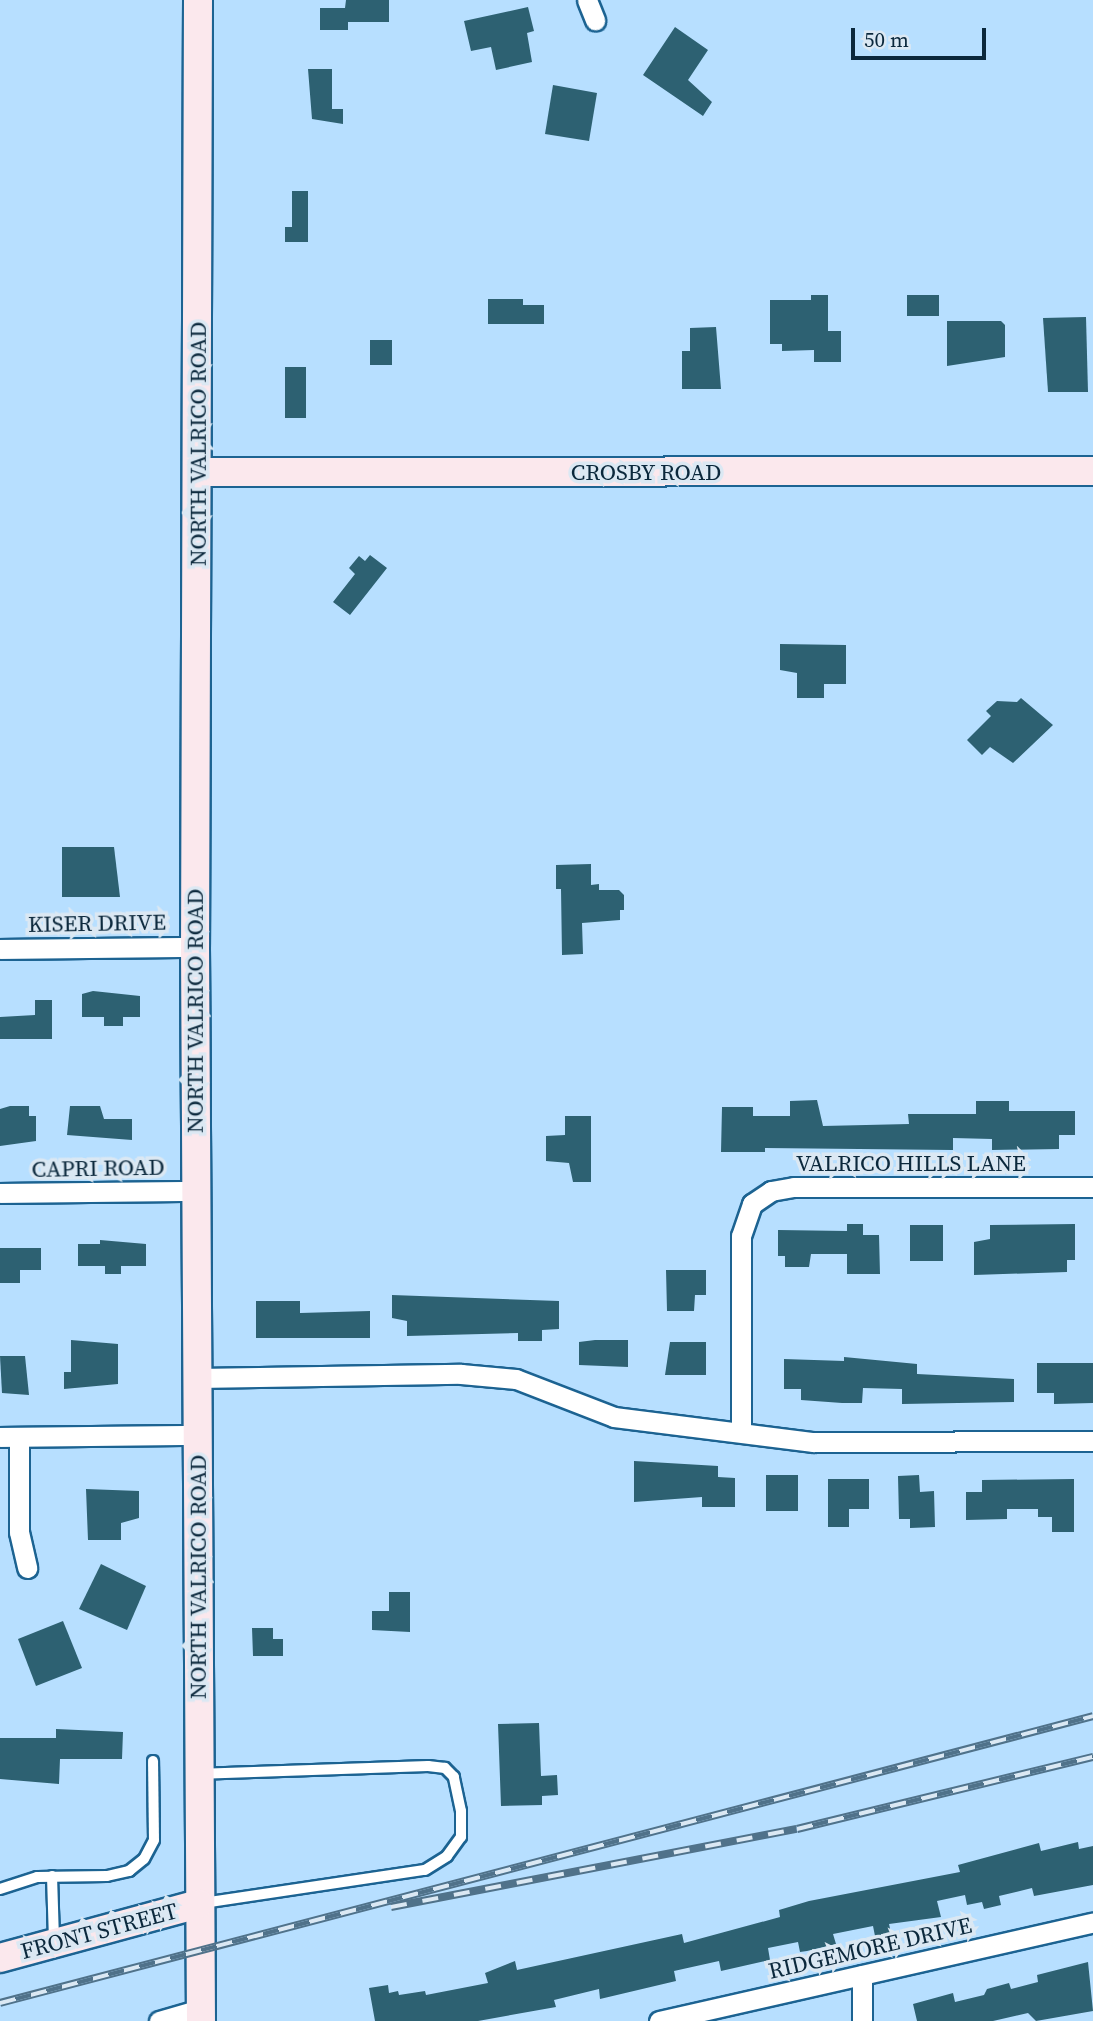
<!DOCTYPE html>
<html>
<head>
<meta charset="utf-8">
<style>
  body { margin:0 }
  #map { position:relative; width:1093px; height:2021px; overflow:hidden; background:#b7dfff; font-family:"Source Serif 4",serif }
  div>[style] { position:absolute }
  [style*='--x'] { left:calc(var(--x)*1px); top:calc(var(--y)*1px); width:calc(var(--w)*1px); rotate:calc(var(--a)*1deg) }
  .building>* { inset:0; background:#2d6172 }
  .roads { filter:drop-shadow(2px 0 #1c6392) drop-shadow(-2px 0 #1c6392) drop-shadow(0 2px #1c6392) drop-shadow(0 -2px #1c6392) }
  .lane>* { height:10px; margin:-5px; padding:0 5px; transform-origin:5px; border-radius:5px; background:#fff }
  .street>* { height:19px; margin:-9.5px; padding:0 9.5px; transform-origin:9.5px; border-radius:9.5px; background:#fff }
  .secondary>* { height:28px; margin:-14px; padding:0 14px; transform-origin:14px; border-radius:14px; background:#fbe8ed }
  .rail>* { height:8px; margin-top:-4px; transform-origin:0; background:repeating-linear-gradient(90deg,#dbe8f3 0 16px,#50728a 0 32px); box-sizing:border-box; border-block:2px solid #50728a }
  span { translate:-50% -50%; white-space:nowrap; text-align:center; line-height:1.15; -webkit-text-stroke:7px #dbe8f3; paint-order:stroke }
  .street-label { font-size:23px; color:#0b283c }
  .scale { position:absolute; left:851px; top:28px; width:135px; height:32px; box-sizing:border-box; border:4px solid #0b283c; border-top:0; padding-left:9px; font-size:21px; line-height:24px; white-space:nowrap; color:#0b283c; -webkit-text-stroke:5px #dbe8f3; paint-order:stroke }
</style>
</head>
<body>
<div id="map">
  <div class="building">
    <i style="clip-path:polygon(346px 0,389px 0,389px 22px,348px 22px,348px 30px,320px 30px,320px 8px,345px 8px)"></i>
    <i style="clip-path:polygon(528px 7px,534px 31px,527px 33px,532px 62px,496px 70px,491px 47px,471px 51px,464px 21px)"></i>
    <i style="clip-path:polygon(675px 27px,708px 50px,688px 80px,712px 102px,703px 116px,643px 75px)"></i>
    <i style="clip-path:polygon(308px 69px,332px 69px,332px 109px,343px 109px,343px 124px,312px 119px)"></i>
    <i style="clip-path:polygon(553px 85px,597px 93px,589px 141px,545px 134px)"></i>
    <i style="clip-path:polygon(292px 191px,308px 191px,308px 242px,285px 242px,285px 227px,292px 227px)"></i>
    <i style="clip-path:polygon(811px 295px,828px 295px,828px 331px,841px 331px,841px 362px,814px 362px,814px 350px,782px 351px,782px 344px,770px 344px,770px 300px,811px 300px)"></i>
    <i style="clip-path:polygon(907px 295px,939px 295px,939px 316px,907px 316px)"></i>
    <i style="clip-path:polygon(488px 299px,523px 299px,523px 305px,544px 305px,544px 324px,488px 324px)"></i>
    <i style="clip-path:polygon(1086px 317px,1088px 392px,1048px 392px,1043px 318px)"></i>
    <i style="clip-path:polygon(947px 321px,1001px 321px,1005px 325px,1005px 357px,947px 366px)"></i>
    <i style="clip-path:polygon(716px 327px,721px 389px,682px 389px,682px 351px,690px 351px,690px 328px)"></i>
    <i style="clip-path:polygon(370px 340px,392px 340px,392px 365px,370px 365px)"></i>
    <i style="clip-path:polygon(285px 367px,306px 367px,306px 418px,285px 418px)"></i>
    <i style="clip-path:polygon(370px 555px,387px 568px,350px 615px,333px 602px,355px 574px,349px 568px,359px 556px,365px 561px)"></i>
    <i style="clip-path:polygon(780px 644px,846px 645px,846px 684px,824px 684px,824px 698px,797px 698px,797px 673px,780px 670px)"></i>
    <i style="clip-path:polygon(1021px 698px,1053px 725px,1013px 763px,990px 747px,982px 755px,967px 740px,991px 716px,986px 711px,997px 701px,1017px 702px)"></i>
    <i style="clip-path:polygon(62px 847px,114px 847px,120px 897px,62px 897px)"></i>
    <i style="clip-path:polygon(591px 864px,591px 885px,599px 884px,599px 890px,619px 890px,624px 895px,624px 910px,620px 910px,620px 920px,582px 923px,583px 954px,562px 955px,561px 889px,556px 889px,556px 865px)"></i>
    <i style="clip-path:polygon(93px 991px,140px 996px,140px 1017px,123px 1017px,123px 1026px,104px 1026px,104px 1017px,82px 1017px,82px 994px)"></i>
    <i style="clip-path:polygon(35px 1000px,52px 1000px,52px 1039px,0 1039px,0 1017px,35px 1015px)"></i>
    <i style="clip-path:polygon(817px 1100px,823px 1126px,909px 1124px,908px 1114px,976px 1114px,976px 1101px,1009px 1101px,1009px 1111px,1075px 1111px,1075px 1135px,1059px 1135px,1059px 1149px,992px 1150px,992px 1139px,953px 1138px,953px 1150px,765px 1148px,765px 1152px,721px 1152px,722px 1107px,753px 1107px,753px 1116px,790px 1116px,790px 1101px)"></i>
    <i style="clip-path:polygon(10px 1106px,29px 1106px,29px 1116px,36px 1116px,36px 1141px,0 1146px,0 1109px)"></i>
    <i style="clip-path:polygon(70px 1106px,100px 1106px,104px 1119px,132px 1119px,132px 1140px,67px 1135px)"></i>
    <i style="clip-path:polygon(565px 1116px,591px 1116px,591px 1182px,573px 1182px,569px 1163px,546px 1161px,546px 1136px,565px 1135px)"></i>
    <i style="clip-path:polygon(847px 1224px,863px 1224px,863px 1235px,879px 1235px,880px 1274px,847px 1274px,847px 1254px,811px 1254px,809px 1267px,785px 1267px,785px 1256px,778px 1256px,778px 1230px,847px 1231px)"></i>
    <i style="clip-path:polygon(1075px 1224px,1075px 1260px,1067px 1260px,1067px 1272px,974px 1275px,974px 1242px,990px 1239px,990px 1225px)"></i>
    <i style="clip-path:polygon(910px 1225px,943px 1225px,943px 1261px,910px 1261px)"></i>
    <i style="clip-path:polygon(100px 1240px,146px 1244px,146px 1266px,121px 1266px,121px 1274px,105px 1274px,105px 1266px,78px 1266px,78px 1244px,100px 1244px)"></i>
    <i style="clip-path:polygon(0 1248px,41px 1248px,41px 1270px,20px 1270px,20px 1283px,0 1283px)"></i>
    <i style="clip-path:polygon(666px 1270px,706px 1270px,706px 1295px,695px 1295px,694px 1311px,667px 1311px)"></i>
    <i style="clip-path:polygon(392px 1295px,559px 1301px,559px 1329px,542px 1330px,542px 1341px,518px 1341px,518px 1333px,407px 1336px,407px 1321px,392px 1318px)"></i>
    <i style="clip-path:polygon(256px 1301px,300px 1301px,300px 1313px,370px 1311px,370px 1338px,256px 1338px)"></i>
    <i style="clip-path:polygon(71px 1340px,118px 1344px,118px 1384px,64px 1389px,64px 1372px,71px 1372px)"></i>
    <i style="clip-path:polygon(595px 1340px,628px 1340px,628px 1367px,579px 1365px,579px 1342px)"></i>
    <i style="clip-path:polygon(670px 1342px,706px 1342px,706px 1375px,665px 1375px)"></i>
    <i style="clip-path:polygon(0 1356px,25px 1356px,29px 1395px,2px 1393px)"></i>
    <i style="clip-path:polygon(844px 1357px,917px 1364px,917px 1374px,1014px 1379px,1014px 1402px,902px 1404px,902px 1389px,863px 1388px,862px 1403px,842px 1403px,801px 1400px,801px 1389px,784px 1389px,784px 1359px,844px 1361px)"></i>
    <i style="clip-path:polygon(1037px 1363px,1093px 1363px,1093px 1403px,1054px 1404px,1054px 1393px,1037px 1393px)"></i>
    <i style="clip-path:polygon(634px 1461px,718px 1466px,718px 1477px,735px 1478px,735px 1507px,702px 1507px,702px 1497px,634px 1502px)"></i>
    <i style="clip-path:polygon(766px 1475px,798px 1475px,798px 1511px,766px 1511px)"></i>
    <i style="clip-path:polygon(919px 1475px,920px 1492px,934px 1491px,935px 1527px,910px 1528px,910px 1519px,899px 1519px,898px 1476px)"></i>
    <i style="clip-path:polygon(828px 1479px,869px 1479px,869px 1509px,849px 1509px,849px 1527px,828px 1527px)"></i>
    <i style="clip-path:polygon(1074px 1479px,1074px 1532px,1052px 1532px,1052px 1517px,1038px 1517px,1038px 1509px,1007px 1509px,1007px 1519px,966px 1520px,966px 1492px,982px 1492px,982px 1480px)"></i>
    <i style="clip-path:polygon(86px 1489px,139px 1491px,139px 1518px,121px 1523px,121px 1540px,88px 1540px)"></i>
    <i style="clip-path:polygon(101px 1564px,146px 1586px,127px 1630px,79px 1609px)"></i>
    <i style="clip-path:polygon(389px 1592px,410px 1592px,410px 1632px,372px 1630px,372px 1611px,389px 1611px)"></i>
    <i style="clip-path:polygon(63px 1621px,82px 1668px,36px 1686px,18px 1639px)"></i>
    <i style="clip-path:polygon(252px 1628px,273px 1628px,273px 1639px,283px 1639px,283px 1656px,253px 1656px)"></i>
    <i style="clip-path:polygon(539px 1723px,541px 1776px,557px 1775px,558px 1795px,542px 1796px,542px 1805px,501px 1806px,498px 1724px)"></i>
    <i style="clip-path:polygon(56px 1729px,123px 1732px,122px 1759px,60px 1759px,59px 1784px,0 1779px,0 1738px,56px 1738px)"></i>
    <i style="clip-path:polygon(1078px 1842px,1079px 1849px,1093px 1846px,1093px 1885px,1034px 1896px,1032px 1888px,999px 1896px,1001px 1905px,984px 1909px,982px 1902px,967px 1905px,965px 1895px,937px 1901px,941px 1917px,889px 1924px,891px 1933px,875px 1936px,873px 1926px,833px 1934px,836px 1944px,807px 1951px,800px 1952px,798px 1942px,768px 1948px,770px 1960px,721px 1971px,719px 1961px,674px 1971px,676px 1981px,600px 1999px,599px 1989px,554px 2000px,556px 2007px,478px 2021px,375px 2021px,369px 1988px,388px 1985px,389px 1993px,398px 1991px,399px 1995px,425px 1991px,426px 1995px,488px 1983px,485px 1973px,515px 1961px,517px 1970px,682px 1934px,684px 1943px,780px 1917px,779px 1910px,809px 1901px,960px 1872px,958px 1865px,1039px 1843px,1041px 1851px)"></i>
    <i style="clip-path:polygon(1088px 1962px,1093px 2011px,1036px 2021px,1028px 2013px,993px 2021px,917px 2021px,913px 2004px,953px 1993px,955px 2002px,984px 1995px,987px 1989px,1009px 1983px,1011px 1989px,1038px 1982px,1037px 1975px)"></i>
  </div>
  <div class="roads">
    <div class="lane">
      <i style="--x:52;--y:1876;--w:63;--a:88.2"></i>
      <i style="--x:0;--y:1889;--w:39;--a:-18"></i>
      <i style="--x:37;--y:1877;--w:70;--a:-0.8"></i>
      <i style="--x:107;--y:1876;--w:23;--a:-13"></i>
      <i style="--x:129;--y:1871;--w:19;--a:-39"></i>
      <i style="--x:144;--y:1859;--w:21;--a:-62"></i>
      <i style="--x:154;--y:1840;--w:79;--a:-90.7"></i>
      <i style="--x:203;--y:1903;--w:224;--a:-8.5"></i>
      <i style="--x:425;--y:1870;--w:26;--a:-32"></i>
      <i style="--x:447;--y:1856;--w:24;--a:-54"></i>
      <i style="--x:461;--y:1837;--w:26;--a:-90"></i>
      <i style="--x:461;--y:1811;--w:35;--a:-102"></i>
      <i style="--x:454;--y:1777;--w:13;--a:-135"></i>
      <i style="--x:445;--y:1768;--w:17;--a:-173"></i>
      <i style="--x:428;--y:1766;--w:225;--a:178"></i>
    </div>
    <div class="street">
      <i style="--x:587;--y:0;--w:22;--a:68"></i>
      <i style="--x:0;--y:949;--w:195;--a:-0.6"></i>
      <i style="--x:0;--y:1193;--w:196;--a:-0.6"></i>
      <i style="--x:197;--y:1378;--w:264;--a:-0.9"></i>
      <i style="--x:461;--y:1374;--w:55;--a:5.2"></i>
      <i style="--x:516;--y:1379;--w:105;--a:21.2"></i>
      <i style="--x:614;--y:1417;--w:201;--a:7.2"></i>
      <i style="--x:813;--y:1442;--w:280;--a:-0.2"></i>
      <i style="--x:741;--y:1430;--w:194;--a:-90"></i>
      <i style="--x:741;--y:1236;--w:34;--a:-71"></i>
      <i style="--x:752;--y:1204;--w:23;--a:-34"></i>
      <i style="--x:771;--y:1191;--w:23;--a:-10"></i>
      <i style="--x:794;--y:1187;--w:299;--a:0"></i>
      <i style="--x:0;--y:1437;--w:197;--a:-0.6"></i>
      <i style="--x:19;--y:1437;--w:95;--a:90"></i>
      <i style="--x:19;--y:1532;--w:37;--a:77"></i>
      <i style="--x:159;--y:2021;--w:43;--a:-16.3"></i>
      <i style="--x:659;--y:2021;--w:445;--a:-12.8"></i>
      <i style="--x:862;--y:2021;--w:46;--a:-90"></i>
    </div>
    <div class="secondary">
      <i style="--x:198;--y:0;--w:947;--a:90.18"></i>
      <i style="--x:195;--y:947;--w:1074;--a:89.68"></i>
      <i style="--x:198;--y:472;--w:895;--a:-0.06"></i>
      <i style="--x:0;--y:1958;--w:206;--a:-15.2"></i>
    </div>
  </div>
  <div class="rail">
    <i style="--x:391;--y:1907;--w:413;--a:-10.9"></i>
    <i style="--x:797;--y:1829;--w:305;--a:-13.7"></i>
    <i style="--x:0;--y:2003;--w:1130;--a:-14.71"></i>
  </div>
  <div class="street-label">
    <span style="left:198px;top:444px;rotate:-90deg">NORTH VALRICO ROAD</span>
    <span style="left:646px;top:472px">CROSBY ROAD</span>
    <span style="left:97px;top:923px;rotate:-1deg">KISER DRIVE</span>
    <span style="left:195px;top:1011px;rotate:-90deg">NORTH VALRICO ROAD</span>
    <span style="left:911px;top:1163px">VALRICO HILLS LANE</span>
    <span style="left:98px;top:1168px;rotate:-1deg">CAPRI ROAD</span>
    <span style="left:198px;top:1577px;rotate:-90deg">NORTH VALRICO ROAD</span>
    <span style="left:99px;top:1931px;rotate:-15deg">FRONT STREET</span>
    <span style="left:870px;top:1948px;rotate:-13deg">RIDGEMORE DRIVE</span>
  </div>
  <div class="scale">50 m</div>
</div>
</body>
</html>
